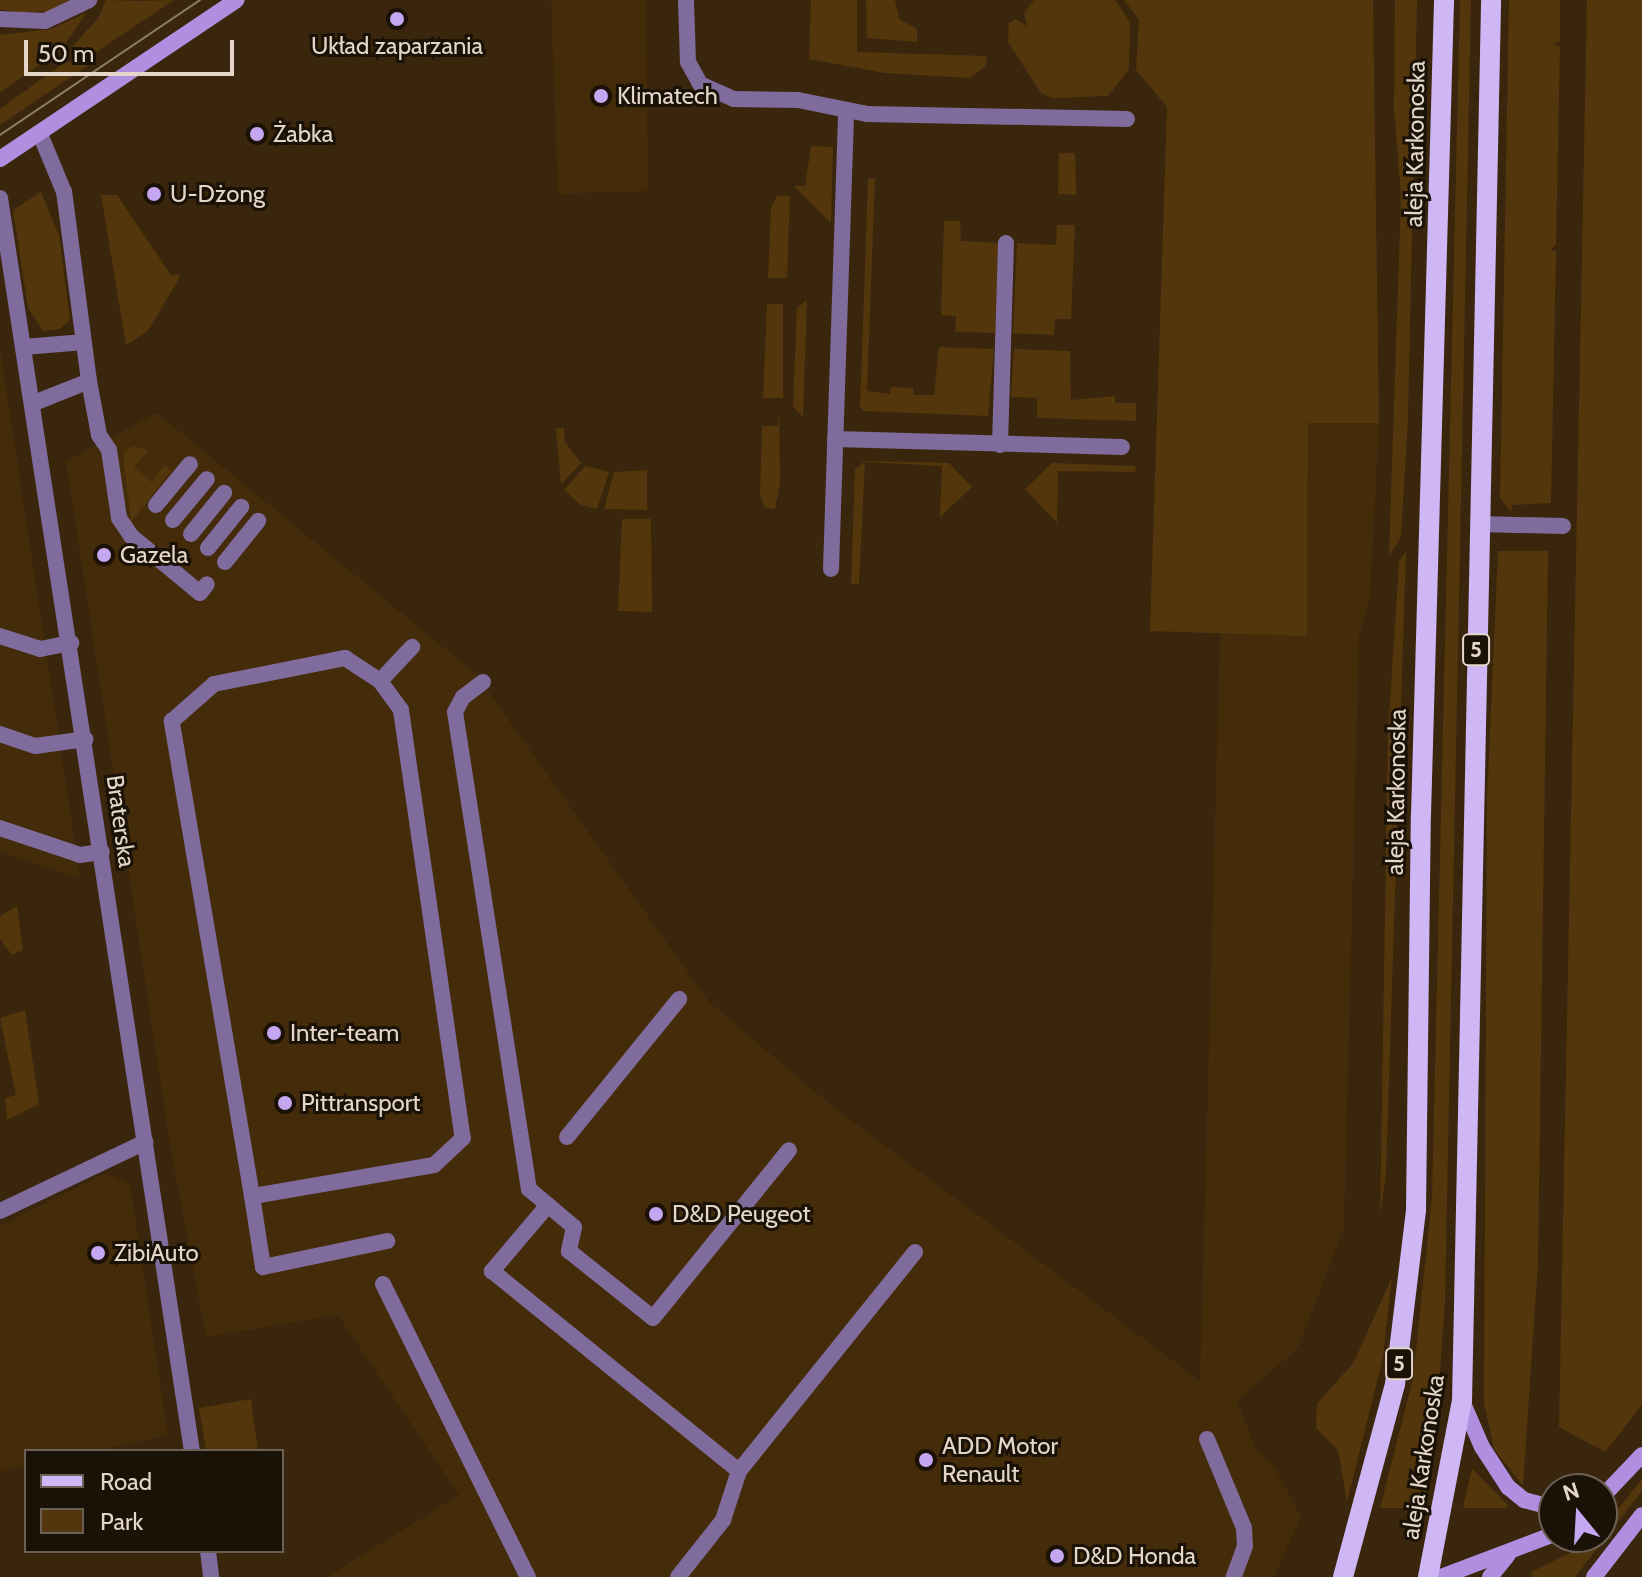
<!DOCTYPE html>
<html>
<head>
<meta charset="utf-8">
<style>
  body { margin:0 }
  #map { position:relative; width:1642px; height:1577px; overflow:hidden; background:#39260d; font-family:Cabin,sans-serif }
  div>[style] { position:absolute }
  [style*='--x'] { left:calc(var(--x)*1px); top:calc(var(--y)*1px); width:calc(var(--w)*1px); rotate:calc(var(--a)*1deg) }
  .built>* { inset:0; background:#442c0b }
  .green>* { inset:0; background:#53360c }
  .lane>* { height:16px; margin:-8px; padding:0 8px; transform-origin:8px; border-radius:8px; background:#806b9d }
  .street>* { height:16px; margin:-8px; padding:0 8px; transform-origin:8px; border-radius:8px; background:#806b9d }
  .secondary>* { height:16px; margin:-8px; padding:0 8px; transform-origin:8px; border-radius:8px; background:#b18fe0 }
  .primary>* { height:20px; margin:-10px; padding:0 10px; transform-origin:10px; border-radius:10px; background:#cfb6f4 }
  .tram>* { height:2px; margin:-1px; padding:0 1px; transform-origin:1px; border-radius:1px; background:#8d7d69 }
  .dots>* { width:22px; height:22px; translate:-50% -50%; box-sizing:border-box; border:4px solid #1a1107; border-radius:50% }
  span { translate:-50% -50%; white-space:nowrap; text-align:center; line-height:1.15; -webkit-text-stroke:6px #1a1107; paint-order:stroke }
  .shield-label span { padding:2px 6px; background:#1a1107; border:2px solid; border-radius:6px; -webkit-text-stroke-width:0 }
  .shield-label { font-size:22px; color:#e4d7c9; font-weight:700 }
  .poi-label { font-size:24px; color:#e4d7c9 }
  .left { translate:0 -50%; text-align:left }
  .street-label { font-size:24px; color:#e4d7c9 }
  .legend { position:absolute; left:24px; top:1449px; width:260px; height:104px; box-sizing:border-box; background:#1a1107; border:2px solid #6b6055; margin:0; padding:10px 14px; list-style:none; font-size:24px; color:#e4d7c9 }
  .legend li { display:flex; align-items:center; gap:16px; height:40px }
  .legend b { width:40px; border:2px solid #6b6055 }
  .north { position:absolute; left:1538px; top:1473px; width:80px; height:80px; box-sizing:border-box; background:#1a1107; border:2px solid #6b6055; border-radius:50%; rotate:342deg; font-size:22px; font-weight:700; line-height:32px; text-align:center; color:#e4d7c9 }
  .north::after { content:''; display:block; margin:auto; width:28px; height:36px; background:#c5a7f1; clip-path:polygon(50% 0,100% 100%,50% 72%,0 100%) }
  .scale { position:absolute; left:24px; top:40px; width:210px; height:36px; box-sizing:border-box; border:4px solid #e4d7c9; border-top:0; padding-left:10px; font-size:24px; line-height:28px; white-space:nowrap; color:#e4d7c9; -webkit-text-stroke:6px #1a1107; paint-order:stroke }
</style>
</head>
<body>
<div id="map">
  <div class="built">
    <i style="clip-path:polygon(551px 0,646px 0,648px 191px,558px 194px)"></i>
    <i style="clip-path:polygon(0 348px,69px 803px,80px 879px,0 852px)"></i>
    <i style="clip-path:polygon(157px 413px,476px 674px,709px 1002px,827px 1102px,1200px 1381px,1220px 633px,1307px 635px,1308px 423px,1379px 423px,1370px 599px,1359px 636px,1344px 1228px,1298px 1348px,1237px 1401px,1256px 1449px,1274px 1466px,1301px 1517px,1274px 1577px,327px 1577px,459px 1495px,338px 1315px,206px 1337px,170px 1145px,66px 461px)"></i>
    <i style="clip-path:polygon(107px 1173px,130px 1184px,168px 1435px,96px 1451px,26px 1451px,26px 1466px,0 1472px,0 1226px)"></i>
  </div>
  <div class="green">
    <i style="clip-path:polygon(0 0,74px 0,52px 11px,23px 13px,0 9px)"></i>
    <i style="clip-path:polygon(106px 0,139px 1px,174px 0,96px 52px,75px 58px,73px 46px,99px 17px)"></i>
    <i style="clip-path:polygon(811px 0,857px 0,857px 52px,987px 56px,985px 67px,970px 78px,885px 73px,809px 59px)"></i>
    <i style="clip-path:polygon(866px 0,895px 0,899px 19px,917px 29px,917px 42px,867px 38px)"></i>
    <i style="clip-path:polygon(1034px 0,1115px 0,1130px 22px,1129px 69px,1108px 96px,1052px 98px,1041px 93px,1008px 42px,1009px 23px,1016px 19px,1027px 26px,1024px 13px)"></i>
    <i style="clip-path:polygon(1124px 0,1373px 0,1379px 423px,1308px 423px,1307px 636px,1150px 631px,1167px 107px,1136px 70px,1139px 20px)"></i>
    <i style="clip-path:polygon(1395px 0,1417px 0,1408px 419px,1401px 537px,1389px 556px,1401px 196px,1394px 108px)"></i>
    <i style="clip-path:polygon(1460px 0,1471px 0,1445px 1301px,1436px 1430px,1424px 1508px,1380px 1508px,1413px 1379px,1432px 1197px)"></i>
    <i style="clip-path:polygon(1509px 0,1560px 0,1560px 41px,1553px 45px,1560px 46px,1556px 245px,1550px 250px,1556px 251px,1551px 503px,1512px 505px,1511px 512px,1500px 498px)"></i>
    <i style="clip-path:polygon(1587px 0,1642px 0,1642px 1405px,1605px 1452px,1559px 1427px)"></i>
    <i style="clip-path:polygon(86px 13px,62px 49px,0 92px,0 35px,51px 29px)"></i>
    <i style="clip-path:polygon(65px 62px,92px 63px,0 125px,0 109px)"></i>
    <i style="clip-path:polygon(811px 146px,833px 147px,831px 223px,794px 186px,805px 186px)"></i>
    <i style="clip-path:polygon(1059px 153px,1075px 153px,1076px 195px,1058px 194px)"></i>
    <i style="clip-path:polygon(868px 178px,875px 179px,867px 391px,890px 394px,891px 387px,913px 388px,913px 395px,934px 395px,939px 347px,994px 349px,988px 416px,864px 411px,860px 407px)"></i>
    <i style="clip-path:polygon(41px 192px,59px 235px,70px 320px,60px 329px,43px 331px,28px 308px,13px 210px)"></i>
    <i style="clip-path:polygon(101px 195px,117px 195px,171px 275px,181px 275px,148px 331px,126px 345px)"></i>
    <i style="clip-path:polygon(777px 196px,790px 196px,787px 278px,768px 278px,771px 208px)"></i>
    <i style="clip-path:polygon(944px 221px,960px 221px,961px 241px,998px 243px,995px 333px,955px 332px,956px 316px,941px 315px)"></i>
    <i style="clip-path:polygon(1057px 225px,1075px 225px,1071px 319px,1055px 319px,1054px 335px,1013px 333px,1017px 243px,1056px 245px)"></i>
    <i style="clip-path:polygon(807px 300px,803px 417px,793px 407px,797px 308px)"></i>
    <i style="clip-path:polygon(767px 304px,783px 304px,783px 398px,763px 398px)"></i>
    <i style="clip-path:polygon(1014px 349px,1070px 351px,1071px 400px,1115px 396px,1115px 403px,1136px 403px,1136px 421px,1037px 418px,1037px 398px,1011px 397px)"></i>
    <i style="clip-path:polygon(779px 407px,780px 483px,775px 509px,765px 508px,760px 495px,762px 426px,778px 426px)"></i>
    <i style="clip-path:polygon(556px 428px,564px 428px,565px 442px,581px 463px,561px 484px)"></i>
    <i style="clip-path:polygon(132px 446px,149px 450px,134px 467px,151px 482px,165px 464px,171px 471px,131px 522px,123px 454px)"></i>
    <i style="clip-path:polygon(868px 461px,949px 463px,972px 487px,940px 517px,942px 466px,865px 462px,859px 584px,851px 584px,855px 469px,864px 462px)"></i>
    <i style="clip-path:polygon(1052px 463px,1136px 466px,1135px 472px,1058px 471px,1057px 523px,1025px 489px)"></i>
    <i style="clip-path:polygon(585px 466px,609px 472px,597px 509px,581px 505px,564px 490px)"></i>
    <i style="clip-path:polygon(647px 470px,647px 510px,604px 509px,614px 472px)"></i>
    <i style="clip-path:polygon(622px 519px,651px 519px,652px 612px,618px 611px)"></i>
    <i style="clip-path:polygon(1406px 551px,1386px 1173px,1380px 1218px,1388px 733px,1399px 562px)"></i>
    <i style="clip-path:polygon(1498px 551px,1548px 551px,1538px 1263px,1523px 1486px,1494px 1449px,1484px 1403px,1487px 800px)"></i>
    <i style="clip-path:polygon(17px 906px,23px 950px,12px 955px,0 939px,0 916px)"></i>
    <i style="clip-path:polygon(25px 1010px,39px 1104px,7px 1120px,5px 1098px,16px 1095px,0 1018px)"></i>
    <i style="clip-path:polygon(1392px 1277px,1383px 1357px,1347px 1502px,1338px 1450px,1316px 1428px,1317px 1404px,1354px 1362px)"></i>
    <i style="clip-path:polygon(251px 1399px,258px 1451px,206px 1451px,199px 1408px)"></i>
    <i style="clip-path:polygon(1472px 1468px,1508px 1505px,1505px 1508px,1463px 1508px)"></i>
    <i style="clip-path:polygon(1642px 1479px,1642px 1491px,1575px 1577px,1532px 1577px,1531px 1572px,1602px 1537px,1602px 1529px)"></i>
  </div>
  <div class="lane">
    <i style="--x:686;--y:0;--w:62;--a:88.2"></i>
    <i style="--x:688;--y:62;--w:25;--a:61"></i>
    <i style="--x:700;--y:84;--w:37;--a:24"></i>
    <i style="--x:734;--y:99;--w:64;--a:0.9"></i>
    <i style="--x:798;--y:100;--w:70;--a:11.5"></i>
    <i style="--x:867;--y:114;--w:260;--a:1.1"></i>
    <i style="--x:0;--y:19;--w:45;--a:2.5"></i>
    <i style="--x:45;--y:21;--w:49;--a:-25.5"></i>
    <i style="--x:89;--y:381;--w:55;--a:79.5"></i>
    <i style="--x:99;--y:435;--w:18;--a:56"></i>
    <i style="--x:109;--y:450;--w:69;--a:81.6"></i>
    <i style="--x:119;--y:518;--w:22;--a:56"></i>
    <i style="--x:131;--y:536;--w:89;--a:39.6"></i>
    <i style="--x:200;--y:593;--w:11;--a:-52"></i>
    <i style="--x:156;--y:505;--w:53;--a:-50.3"></i>
    <i style="--x:173;--y:520;--w:53;--a:-50.3"></i>
    <i style="--x:1479;--y:524;--w:84;--a:1.4"></i>
    <i style="--x:191;--y:534;--w:53;--a:-51.2"></i>
    <i style="--x:208;--y:548;--w:53;--a:-51.2"></i>
    <i style="--x:225;--y:562;--w:53;--a:-51.2"></i>
    <i style="--x:0;--y:636;--w:42;--a:18"></i>
    <i style="--x:40;--y:649;--w:32;--a:-11"></i>
    <i style="--x:345;--y:658;--w:42;--a:33.3"></i>
    <i style="--x:380;--y:681;--w:36;--a:54"></i>
    <i style="--x:401;--y:710;--w:432;--a:81.8"></i>
    <i style="--x:463;--y:1138;--w:40;--a:137"></i>
    <i style="--x:434;--y:1165;--w:185;--a:170.3"></i>
    <i style="--x:252;--y:1196;--w:482;--a:-99.6"></i>
    <i style="--x:172;--y:721;--w:56;--a:-41.4"></i>
    <i style="--x:214;--y:684;--w:134;--a:-11.2"></i>
    <i style="--x:380;--y:681;--w:47;--a:-46.7"></i>
    <i style="--x:483;--y:682;--w:25;--a:143"></i>
    <i style="--x:463;--y:697;--w:17;--a:118"></i>
    <i style="--x:455;--y:712;--w:483;--a:81.2"></i>
    <i style="--x:529;--y:1189;--w:59;--a:40.2"></i>
    <i style="--x:574;--y:1227;--w:25;--a:102"></i>
    <i style="--x:569;--y:1251;--w:107;--a:38.6"></i>
    <i style="--x:653;--y:1318;--w:216;--a:-51"></i>
    <i style="--x:0;--y:734;--w:37;--a:19"></i>
    <i style="--x:35;--y:746;--w:51;--a:-7.8"></i>
    <i style="--x:0;--y:828;--w:84;--a:18.6"></i>
    <i style="--x:80;--y:855;--w:22;--a:-8"></i>
    <i style="--x:567;--y:1137;--w:178;--a:-50.9"></i>
    <i style="--x:252;--y:1196;--w:72;--a:81.2"></i>
    <i style="--x:263;--y:1267;--w:127;--a:-11.8"></i>
    <i style="--x:548;--y:1205;--w:87;--a:130.3"></i>
    <i style="--x:492;--y:1271;--w:318;--a:39"></i>
    <i style="--x:383;--y:1284;--w:327;--a:63.7"></i>
    <i style="--x:1207;--y:1439;--w:96;--a:67.4"></i>
    <i style="--x:1244;--y:1528;--w:18;--a:87"></i>
    <i style="--x:1245;--y:1546;--w:33;--a:110"></i>
    <i style="--x:678;--y:1577;--w:73;--a:-51.7"></i>
    <i style="--x:723;--y:1520;--w:52;--a:-71.9"></i>
    <i style="--x:739;--y:1471;--w:281;--a:-51.2"></i>
  </div>
  <div class="street">
    <i style="--x:0;--y:198;--w:1268;--a:81.29"></i>
    <i style="--x:24;--y:347;--w:60;--a:-4.8"></i>
    <i style="--x:34;--y:403;--w:59;--a:-21.8"></i>
    <i style="--x:89;--y:381;--w:191;--a:-97.5"></i>
    <i style="--x:64;--y:192;--w:63;--a:-112.5"></i>
    <i style="--x:835;--y:439;--w:287;--a:1.6"></i>
    <i style="--x:1000;--y:445;--w:202;--a:-88.3"></i>
    <i style="--x:831;--y:569;--w:459;--a:-88.1"></i>
    <i style="--x:0;--y:1211;--w:161;--a:-25.4"></i>
    <i style="--x:208;--y:1551;--w:26;--a:83"></i>
  </div>
  <div class="secondary">
    <i style="--x:0;--y:159;--w:285;--a:-33.9"></i>
    <i style="--x:1462;--y:1401;--w:50;--a:66.5"></i>
    <i style="--x:1482;--y:1447;--w:48;--a:57"></i>
    <i style="--x:1508;--y:1487;--w:21;--a:39"></i>
    <i style="--x:1524;--y:1500;--w:31;--a:15"></i>
    <i style="--x:1602;--y:1497;--w:58;--a:-46.4"></i>
    <i style="--x:1441;--y:1577;--w:121;--a:-20.8"></i>
    <i style="--x:1490;--y:1577;--w:28;--a:-51"></i>
    <i style="--x:1594;--y:1577;--w:78;--a:-52.3"></i>
  </div>
  <div class="primary">
    <i style="--x:1343;--y:1577;--w:200;--a:-74.9"></i>
    <i style="--x:1395;--y:1384;--w:175;--a:-83.1"></i>
    <i style="--x:1416;--y:1210;--w:395;--a:-89.3"></i>
    <i style="--x:1421;--y:815;--w:815;--a:-88.38"></i>
    <i style="--x:1428;--y:1577;--w:179;--a:-79.1"></i>
    <i style="--x:1462;--y:1401;--w:1401;--a:-88.81"></i>
  </div>
  <div class="tram">
    <i style="--x:0;--y:135;--w:241;--a:-34"></i>
  </div>
  <div class="dots">
    <i style="left:397px;top:19px;background:#c5a7f1"></i>
    <i style="left:601px;top:96px;background:#c5a7f1"></i>
    <i style="left:257px;top:134px;background:#c5a7f1"></i>
    <i style="left:154px;top:194px;background:#c5a7f1"></i>
    <i style="left:104px;top:555px;background:#c5a7f1"></i>
    <i style="left:274px;top:1033px;background:#c5a7f1"></i>
    <i style="left:285px;top:1103px;background:#c5a7f1"></i>
    <i style="left:656px;top:1214px;background:#c5a7f1"></i>
    <i style="left:98px;top:1253px;background:#c5a7f1"></i>
    <i style="left:926px;top:1460px;background:#c5a7f1"></i>
    <i style="left:1057px;top:1556px;background:#c5a7f1"></i>
  </div>
  <div class="shield-label">
    <span style="left:1476px;top:650px">5</span>
    <span style="left:1399px;top:1364px">5</span>
  </div>
  <div class="poi-label">
    <span style="left:397px;top:46px">Układ zaparzania</span>
    <span class="left" style="left:617px;top:96px">Klimatech</span>
    <span class="left" style="left:273px;top:134px">Żabka</span>
    <span class="left" style="left:170px;top:194px">U-Dżong</span>
    <span class="left" style="left:120px;top:555px">Gazela</span>
    <span class="left" style="left:290px;top:1033px">Inter-team</span>
    <span class="left" style="left:301px;top:1103px">Pittransport</span>
    <span class="left" style="left:672px;top:1214px">D&amp;D Peugeot</span>
    <span class="left" style="left:114px;top:1253px">ZibiAuto</span>
    <span class="left" style="left:942px;top:1460px">ADD Motor<br>Renault</span>
    <span class="left" style="left:1073px;top:1556px">D&amp;D Honda</span>
  </div>
  <div class="street-label">
    <span style="left:1415px;top:144px;rotate:-89deg">aleja Karkonoska</span>
    <span style="left:1396px;top:792px;rotate:-89deg">aleja Karkonoska</span>
    <span style="left:121px;top:821px;rotate:82deg">Braterska</span>
    <span style="left:1423px;top:1457px;rotate:-81deg">aleja Karkonoska</span>
  </div>
  <ul class="legend">
  <li><b style="height:10px;background:#cfb6f4"></b>Road</li>
  <li><b style="height:22px;background:#53360c"></b>Park</li>
  </ul>
  <div class="north">N</div>
  <div class="scale">50 m</div>
</div>
</body>
</html>
